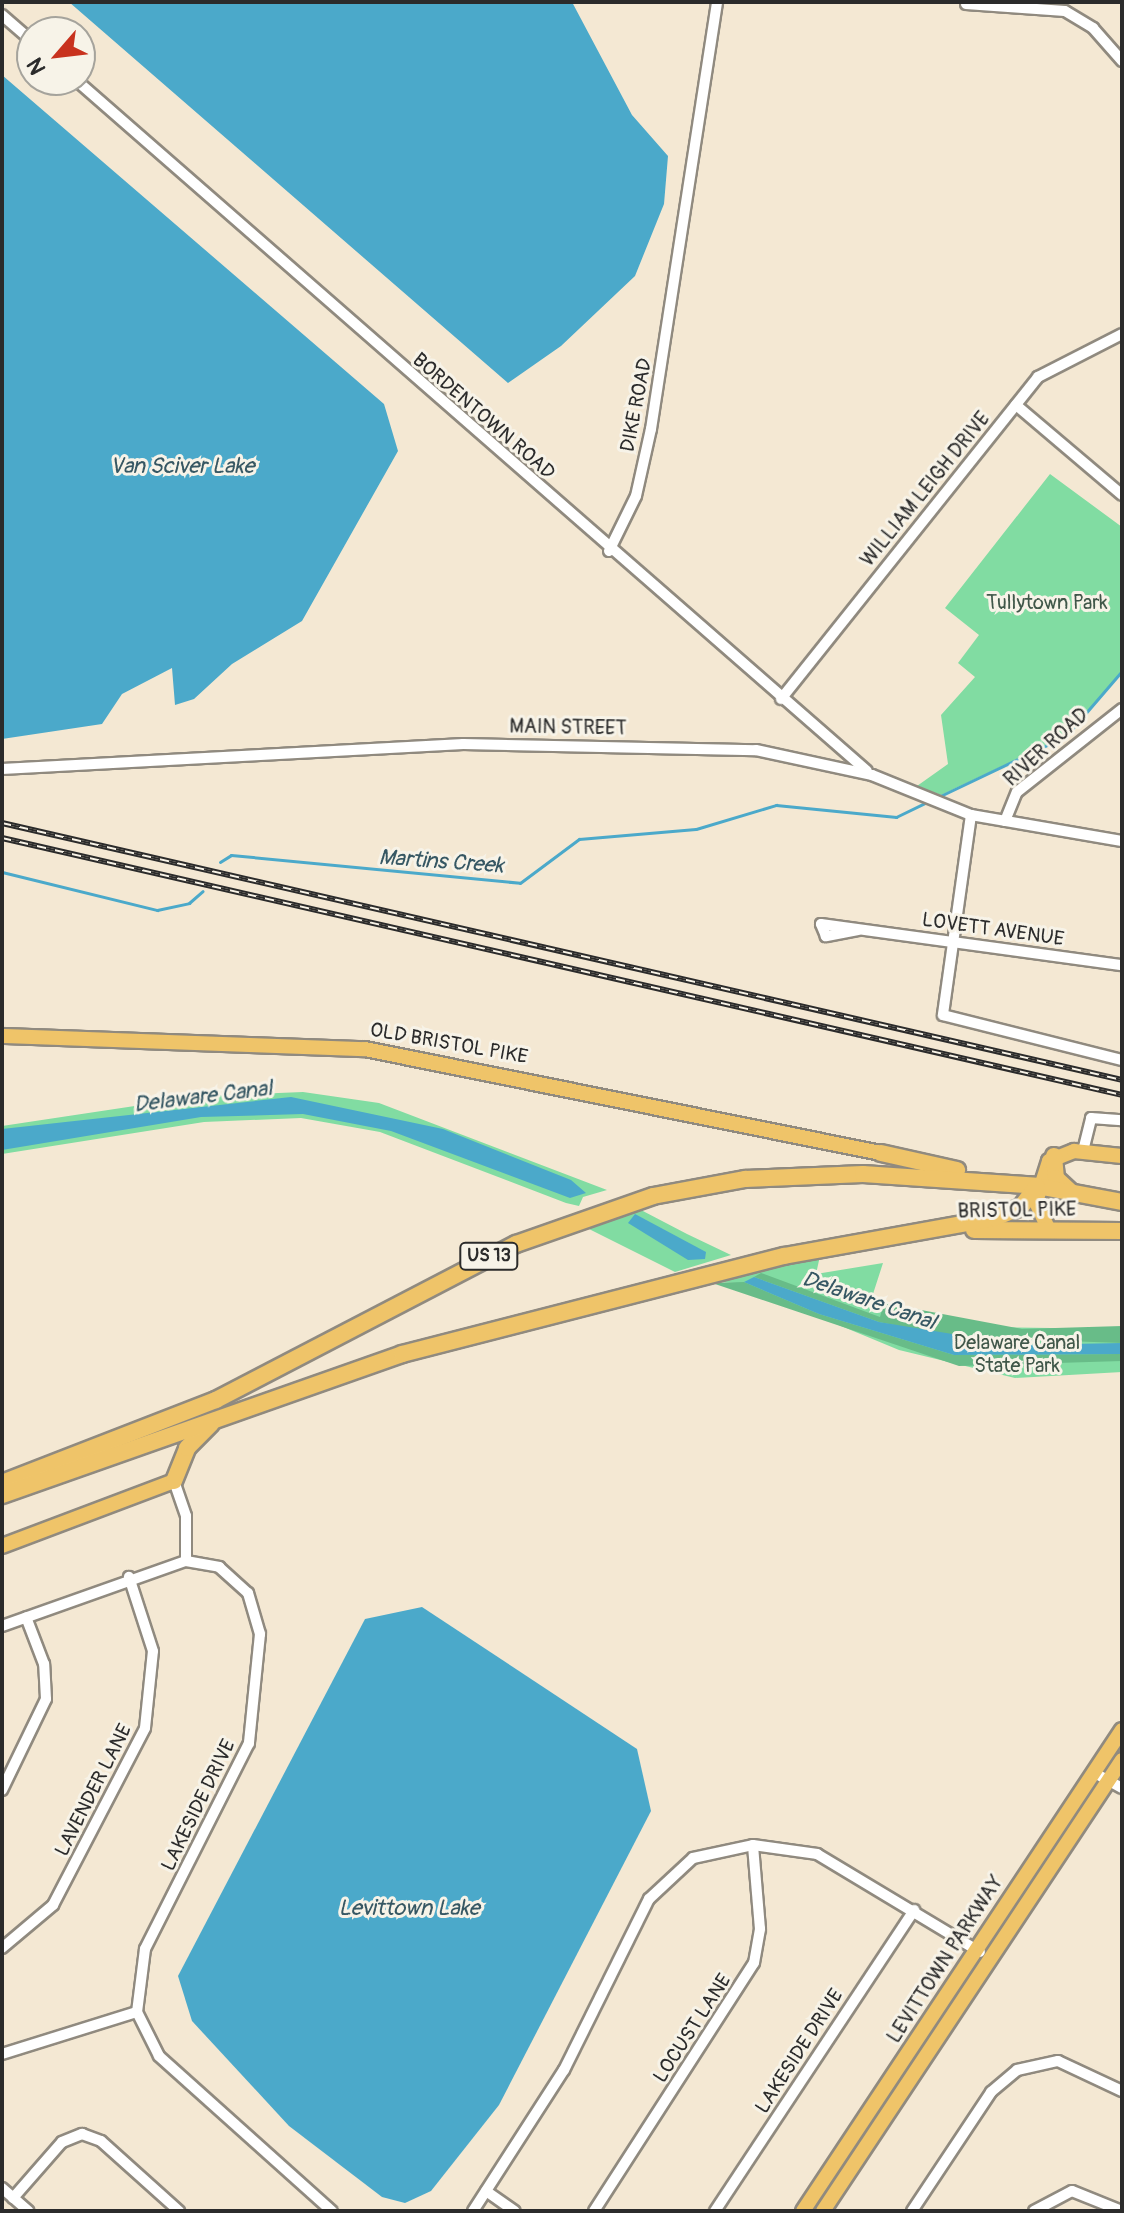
<!DOCTYPE html>
<html>
<head>
<meta charset="utf-8">
<style>
  body { margin:0 }
  #map { position:relative; width:1124px; height:2213px; overflow:hidden; background:#f4e8d3; font-family:Pangolin,sans-serif }
  div>[style] { position:absolute }
  [style*='--x'] { left:calc(var(--x)*1px); top:calc(var(--y)*1px); width:calc(var(--w)*1px); rotate:calc(var(--a)*1deg) }
  .green>* { inset:0; background:#81dca2 }
  .forest>* { inset:0; background:#68bc88 }
  .water>* { inset:0; background:#4ba9ca }
  .stream>* { height:3px; margin:-1.5px; padding:0 1.5px; transform-origin:1.5px; border-radius:1.5px; background:#4ba9ca }
  .roads { filter:drop-shadow(2px 0 #908a7f) drop-shadow(-2px 0 #908a7f) drop-shadow(0 2px #908a7f) drop-shadow(0 -2px #908a7f) }
  .minor>* { height:10px; margin:-5px; padding:0 5px; transform-origin:5px; border-radius:5px; background:#fff }
  .major>* { height:14px; margin:-7px; padding:0 7px; transform-origin:7px; border-radius:7px; background:#efc469 }
  .highway>* { height:16px; margin:-8px; padding:0 8px; transform-origin:8px; border-radius:8px; background:#efc469 }
  .rail>* { height:6px; margin-top:-3px; transform-origin:0; background:repeating-linear-gradient(90deg,#f7f3e8 0 9px,#2b2b2b 0 18px); box-sizing:border-box; border-block:2px solid #2b2b2b }
  span { translate:-50% -50%; white-space:nowrap; text-align:center; line-height:1.15; -webkit-text-stroke:6px #f7f3e8; paint-order:stroke }
  .shield-label span { padding:2px 6px; background:#f7f3e8; border:2px solid; border-radius:6px; -webkit-text-stroke-width:0 }
  .shield-label { font-size:18px; color:#2b2b2b; font-weight:700 }
  .street-label { font-size:20px; color:#2b2b2b }
  .park-label { font-size:20px; color:#405749 }
  .water-label { font-size:22px; color:#365763; font-style:italic }
  .frame { position:absolute; inset:0; border:4px solid #2b2b2b; pointer-events:none }
  .north { position:absolute; left:16px; top:16px; width:80px; height:80px; box-sizing:border-box; background:#f7f3e8; border:2px solid #a5a39c; border-radius:50%; rotate:242deg; font-size:22px; font-weight:700; line-height:32px; text-align:center; color:#2b2b2b }
  .north::after { content:''; display:block; margin:auto; width:28px; height:36px; background:#c8321e; clip-path:polygon(50% 0,100% 100%,50% 72%,0 100%) }
</style>
</head>
<body>
<div id="map">
  <div class="green">
    <i style="clip-path:polygon(1050px 474px,1122px 527px,1122px 671px,1066px 736px,941px 795px,917px 786px,948px 764px,941px 715px,975px 677px,958px 663px,979px 635px,945px 608px)"></i>
    <i style="clip-path:polygon(303px 1092px,379px 1103px,607px 1190px,583px 1197px,579px 1206px,566px 1203px,380px 1132px,301px 1118px,204px 1122px,2px 1154px,2px 1126px,201px 1096px)"></i>
    <i style="clip-path:polygon(641px 1210px,687px 1234px,731px 1255px,675px 1272px,583px 1226px)"></i>
    <i style="clip-path:polygon(820px 1256px,816px 1274px,883px 1263px,873px 1294px,884px 1305px,990px 1327px,1122px 1329px,1122px 1372px,1015px 1378px,899px 1350px,737px 1283px,711px 1282px)"></i>
  </div>
  <div class="forest">
    <i style="clip-path:polygon(761px 1273px,880px 1317px,884px 1303px,1022px 1329px,1122px 1326px,1122px 1343px,954px 1337px,879px 1322px,754px 1277px)"></i>
    <i style="clip-path:polygon(744px 1282px,819px 1314px,954px 1355px,1122px 1354px,1122px 1361px,959px 1366px,712px 1283px)"></i>
  </div>
  <div class="water">
    <i style="clip-path:polygon(69px 2px,572px 2px,632px 115px,668px 156px,664px 204px,635px 276px,561px 346px,508px 383px)"></i>
    <i style="clip-path:polygon(2px 75px,384px 404px,398px 451px,302px 621px,232px 664px,194px 699px,175px 705px,172px 668px,122px 694px,102px 724px,2px 739px)"></i>
    <i style="clip-path:polygon(291px 1097px,443px 1129px,571px 1180px,586px 1193px,570px 1198px,391px 1131px,303px 1114px,201px 1117px,2px 1150px,2px 1129px)"></i>
    <i style="clip-path:polygon(635px 1214px,706px 1252px,705px 1259px,688px 1260px,628px 1223px)"></i>
    <i style="clip-path:polygon(754px 1277px,879px 1322px,1019px 1345px,1122px 1343px,1122px 1354px,954px 1355px,819px 1314px,744px 1282px)"></i>
    <i style="clip-path:polygon(422px 1607px,637px 1749px,651px 1811px,499px 2105px,431px 2191px,405px 2203px,382px 2197px,289px 2126px,192px 2021px,178px 1976px,365px 1619px)"></i>
  </div>
  <div class="stream">
    <i style="--x:936;--y:798;--w:144;--a:-25.5"></i>
    <i style="--x:1066;--y:736;--w:86;--a:-49.3"></i>
    <i style="--x:220;--y:862;--w:13;--a:-32"></i>
    <i style="--x:231;--y:855;--w:290;--a:5.5"></i>
    <i style="--x:520;--y:883;--w:74;--a:-36.7"></i>
    <i style="--x:579;--y:839;--w:117;--a:-4.9"></i>
    <i style="--x:696;--y:829;--w:84;--a:-16.7"></i>
    <i style="--x:776;--y:805;--w:121;--a:5.7"></i>
    <i style="--x:896;--y:817;--w:37;--a:-26"></i>
    <i style="--x:2;--y:872;--w:160;--a:13.8"></i>
    <i style="--x:157;--y:910;--w:33;--a:-12"></i>
    <i style="--x:189;--y:903;--w:18;--a:-41"></i>
  </div>
  <div class="roads">
    <div class="minor">
      <i style="--x:966;--y:4;--w:99;--a:4"></i>
      <i style="--x:1065;--y:11;--w:33;--a:31"></i>
      <i style="--x:1093;--y:28;--w:44;--a:48.7"></i>
      <i style="--x:2;--y:15;--w:40;--a:41"></i>
      <i style="--x:76;--y:80;--w:1050;--a:41.14"></i>
      <i style="--x:1016;--y:405;--w:139;--a:40.3"></i>
      <i style="--x:609;--y:551;--w:61;--a:-63.9"></i>
      <i style="--x:636;--y:496;--w:69;--a:-77.4"></i>
      <i style="--x:651;--y:429;--w:432;--a:-81.2"></i>
      <i style="--x:781;--y:699;--w:412;--a:-51.4"></i>
      <i style="--x:1038;--y:377;--w:94;--a:-27.1"></i>
      <i style="--x:2;--y:769;--w:462;--a:-3.1"></i>
      <i style="--x:463;--y:744;--w:293;--a:1.2"></i>
      <i style="--x:756;--y:750;--w:119;--a:12.2"></i>
      <i style="--x:872;--y:775;--w:107;--a:22"></i>
      <i style="--x:971;--y:815;--w:153;--a:9.8"></i>
      <i style="--x:971;--y:815;--w:202;--a:98"></i>
      <i style="--x:943;--y:1015;--w:185;--a:14.1"></i>
      <i style="--x:1005;--y:821;--w:31;--a:-68"></i>
      <i style="--x:1017;--y:792;--w:134;--a:-38.3"></i>
      <i style="--x:858;--y:930;--w:33;--a:169"></i>
      <i style="--x:826;--y:936;--w:13;--a:-113"></i>
      <i style="--x:821;--y:924;--w:304;--a:7.8"></i>
      <i style="--x:1083;--y:1151;--w:34;--a:-76"></i>
      <i style="--x:1091;--y:1118;--w:31;--a:4"></i>
      <i style="--x:174;--y:1481;--w:37;--a:71"></i>
      <i style="--x:186;--y:1516;--w:45;--a:90"></i>
      <i style="--x:2;--y:1626;--w:195;--a:-19.5"></i>
      <i style="--x:186;--y:1561;--w:34;--a:10"></i>
      <i style="--x:219;--y:1567;--w:39;--a:42"></i>
      <i style="--x:248;--y:1593;--w:43;--a:73.7"></i>
      <i style="--x:260;--y:1634;--w:110;--a:95.8"></i>
      <i style="--x:249;--y:1743;--w:231;--a:116.8"></i>
      <i style="--x:145;--y:1949;--w:64;--a:97.2"></i>
      <i style="--x:137;--y:2012;--w:49;--a:63.4"></i>
      <i style="--x:159;--y:2056;--w:232;--a:41.9"></i>
      <i style="--x:1093;--y:1772;--w:33;--a:29"></i>
      <i style="--x:2;--y:1790;--w:101;--a:-64.2"></i>
      <i style="--x:46;--y:1699;--w:35;--a:-93"></i>
      <i style="--x:44;--y:1664;--w:50;--a:-111"></i>
      <i style="--x:2;--y:1948;--w:67;--a:-40.1"></i>
      <i style="--x:53;--y:1905;--w:199;--a:-62.5"></i>
      <i style="--x:145;--y:1728;--w:77;--a:-84.1"></i>
      <i style="--x:153;--y:1651;--w:78;--a:-108"></i>
      <i style="--x:2;--y:2054;--w:141;--a:-17.3"></i>
      <i style="--x:2;--y:2188;--w:35;--a:41"></i>
      <i style="--x:486;--y:2191;--w:35;--a:35"></i>
      <i style="--x:13;--y:2198;--w:74;--a:-48.8"></i>
      <i style="--x:62;--y:2142;--w:22;--a:-22"></i>
      <i style="--x:82;--y:2134;--w:20;--a:20"></i>
      <i style="--x:101;--y:2141;--w:105;--a:41.9"></i>
      <i style="--x:473;--y:2211;--w:168;--a:-57.2"></i>
      <i style="--x:564;--y:2070;--w:191;--a:-63.6"></i>
      <i style="--x:649;--y:1899;--w:60;--a:-43"></i>
      <i style="--x:693;--y:1858;--w:61;--a:-12.2"></i>
      <i style="--x:753;--y:1845;--w:65;--a:8"></i>
      <i style="--x:817;--y:1854;--w:190;--a:31"></i>
      <i style="--x:594;--y:2211;--w:295;--a:-57.2"></i>
      <i style="--x:754;--y:1963;--w:35;--a:-80"></i>
      <i style="--x:760;--y:1929;--w:84;--a:-94.8"></i>
      <i style="--x:715;--y:2211;--w:361;--a:-56.5"></i>
      <i style="--x:912;--y:2211;--w:143;--a:-56.4"></i>
      <i style="--x:991;--y:2092;--w:34;--a:-40"></i>
      <i style="--x:1017;--y:2070;--w:42;--a:-12.4"></i>
      <i style="--x:1058;--y:2061;--w:71;--a:25.1"></i>
      <i style="--x:1034;--y:2211;--w:43;--a:-27.8"></i>
      <i style="--x:1072;--y:2191;--w:54;--a:21.8"></i>
    </div>
    <div class="major">
      <i style="--x:2;--y:1036;--w:363;--a:2.1"></i>
      <i style="--x:365;--y:1049;--w:526;--a:11.4"></i>
      <i style="--x:1048;--y:1228;--w:29;--a:-115"></i>
      <i style="--x:1036;--y:1202;--w:43;--a:-72.4"></i>
      <i style="--x:1049;--y:1161;--w:27;--a:-22"></i>
      <i style="--x:1074;--y:1151;--w:48;--a:5.9"></i>
      <i style="--x:2;--y:1546;--w:184;--a:-20.7"></i>
      <i style="--x:803;--y:2211;--w:577;--a:-56.45"></i>
      <i style="--x:823;--y:2211;--w:541;--a:-56.46"></i>
    </div>
    <div class="highway">
      <i style="--x:881;--y:1153;--w:78;--a:12.6"></i>
      <i style="--x:1054;--y:1156;--w:22;--a:85"></i>
      <i style="--x:1056;--y:1178;--w:21;--a:43"></i>
      <i style="--x:974;--y:1230;--w:148;--a:0.4"></i>
      <i style="--x:174;--y:1481;--w:35;--a:-68"></i>
      <i style="--x:187;--y:1448;--w:34;--a:-45"></i>
      <i style="--x:2;--y:1483;--w:230;--a:-21.2"></i>
      <i style="--x:216;--y:1400;--w:338;--a:-27.5"></i>
      <i style="--x:516;--y:1244;--w:145;--a:-19.3"></i>
      <i style="--x:653;--y:1196;--w:94;--a:-10.5"></i>
      <i style="--x:745;--y:1179;--w:118;--a:-2.4"></i>
      <i style="--x:863;--y:1174;--w:174;--a:3.9"></i>
      <i style="--x:1037;--y:1186;--w:86;--a:10.7"></i>
      <i style="--x:2;--y:1495;--w:424;--a:-19.4"></i>
      <i style="--x:402;--y:1354;--w:394;--a:-14.4"></i>
      <i style="--x:784;--y:1256;--w:214;--a:-10.2"></i>
      <i style="--x:995;--y:1218;--w:28;--a:-23"></i>
      <i style="--x:1021;--y:1207;--w:26;--a:-53"></i>
    </div>
  </div>
  <div class="rail">
    <i style="--x:2;--y:823;--w:1149;--a:12.92"></i>
    <i style="--x:2;--y:838;--w:1149;--a:12.92"></i>
  </div>
  <div class="shield-label">
    <span style="left:489px;top:1256px">US 13</span>
  </div>
  <div class="street-label">
    <span style="left:636px;top:405px;rotate:-79deg">DIKE ROAD</span>
    <span style="left:484px;top:416px;rotate:41deg">BORDENTOWN ROAD</span>
    <span style="left:925px;top:489px;rotate:-51deg">WILLIAM LEIGH DRIVE</span>
    <span style="left:568px;top:727px;rotate:1deg">MAIN STREET</span>
    <span style="left:1046px;top:747px;rotate:-42deg">RIVER ROAD</span>
    <span style="left:993px;top:929px;rotate:8deg">LOVETT AVENUE</span>
    <span style="left:449px;top:1043px;rotate:10deg">OLD BRISTOL PIKE</span>
    <span style="left:1017px;top:1210px;rotate:-1deg">BRISTOL PIKE</span>
    <span style="left:93px;top:1790px;rotate:-63deg">LAVENDER LANE</span>
    <span style="left:198px;top:1805px;rotate:-64deg">LAKESIDE DRIVE</span>
    <span style="left:945px;top:1959px;rotate:-57deg">LEVITTOWN PARKWAY</span>
    <span style="left:692px;top:2028px;rotate:-57deg">LOCUST LANE</span>
    <span style="left:799px;top:2051px;rotate:-57deg">LAKESIDE DRIVE</span>
  </div>
  <div class="park-label">
    <span style="left:1047px;top:602px">Tullytown Park</span>
    <span style="left:1017px;top:1354px">Delaware Canal<br>State Park</span>
  </div>
  <div class="water-label">
    <span style="left:182px;top:467px">Van Sciver Lake</span>
    <span style="left:441px;top:862px;rotate:4deg">Martins Creek</span>
    <span style="left:203px;top:1097px;rotate:-7deg">Delaware Canal</span>
    <span style="left:869px;top:1301px;rotate:19deg">Delaware Canal</span>
    <span style="left:409px;top:1909px">Levittown Lake</span>
  </div>
  <div class="frame"></div>
  <div class="north">N</div>
</div>
</body>
</html>
